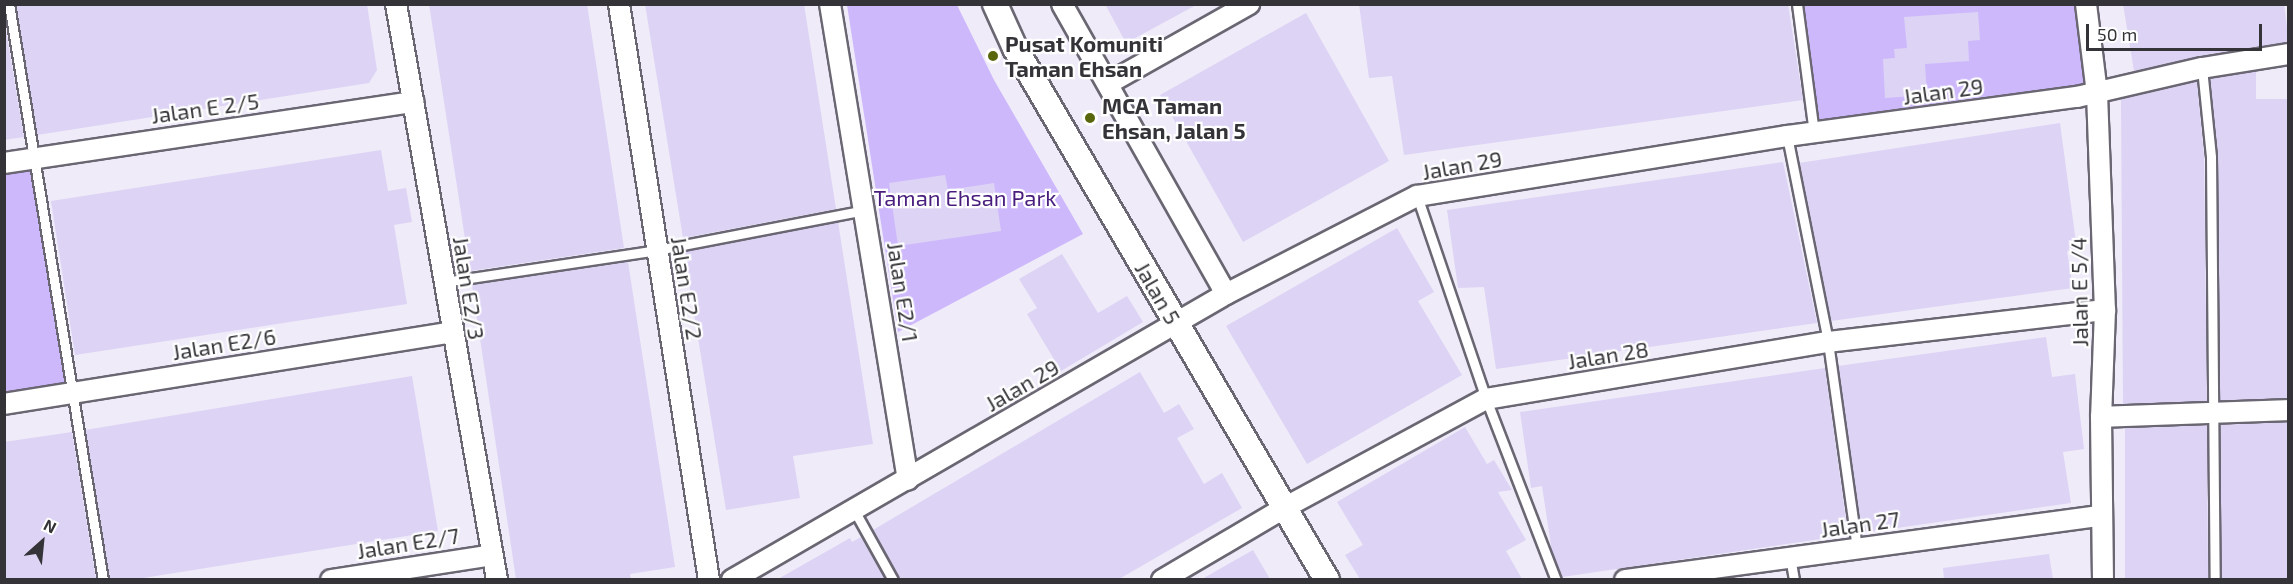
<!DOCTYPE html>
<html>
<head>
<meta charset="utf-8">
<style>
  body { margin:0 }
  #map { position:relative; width:2293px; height:584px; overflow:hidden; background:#efebf9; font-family:"Exo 2",sans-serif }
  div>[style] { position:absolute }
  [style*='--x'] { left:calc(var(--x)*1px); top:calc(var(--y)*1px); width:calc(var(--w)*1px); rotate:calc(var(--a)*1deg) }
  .green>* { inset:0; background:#cdb8fc }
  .building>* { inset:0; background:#ddd3f5 }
  .roads { filter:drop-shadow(2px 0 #6a6672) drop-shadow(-2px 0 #6a6672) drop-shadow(0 2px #6a6672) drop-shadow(0 -2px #6a6672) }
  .service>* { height:9px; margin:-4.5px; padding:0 4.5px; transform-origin:4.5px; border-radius:4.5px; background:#fff }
  .minor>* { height:20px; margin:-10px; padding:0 10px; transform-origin:10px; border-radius:10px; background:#fff }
  .tertiary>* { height:24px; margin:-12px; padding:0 12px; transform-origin:12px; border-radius:12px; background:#fff }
  .dots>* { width:16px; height:16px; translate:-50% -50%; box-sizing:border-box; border:3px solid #fff; border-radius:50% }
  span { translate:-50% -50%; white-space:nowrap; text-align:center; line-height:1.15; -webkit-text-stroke:4.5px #fff; paint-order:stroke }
  .poi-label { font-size:22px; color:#343338; font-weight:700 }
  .left { translate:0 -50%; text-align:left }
  .street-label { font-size:22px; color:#343338 }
  .park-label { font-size:22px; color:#481d7d }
  .frame { position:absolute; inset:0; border:6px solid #343338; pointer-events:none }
  .north { position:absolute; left:12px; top:512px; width:60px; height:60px; -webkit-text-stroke:4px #fff; paint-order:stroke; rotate:27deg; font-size:16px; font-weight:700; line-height:24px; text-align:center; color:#343338 }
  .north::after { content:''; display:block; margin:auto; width:21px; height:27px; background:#343338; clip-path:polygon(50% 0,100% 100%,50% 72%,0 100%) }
  .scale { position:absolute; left:2086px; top:24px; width:176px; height:27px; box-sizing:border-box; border:3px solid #343338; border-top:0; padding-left:8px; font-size:18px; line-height:21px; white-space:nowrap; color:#343338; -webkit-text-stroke:4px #fff; paint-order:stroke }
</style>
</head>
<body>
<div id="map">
  <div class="green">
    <i style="clip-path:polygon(847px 5px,957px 5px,994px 80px,1083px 234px,898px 332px)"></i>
    <i style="clip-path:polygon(1804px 5px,2077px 5px,2088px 84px,1819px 122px)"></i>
    <i style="clip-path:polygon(34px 158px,71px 393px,5px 404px,5px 163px)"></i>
  </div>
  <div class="building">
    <i style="clip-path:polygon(16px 4px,367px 4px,377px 70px,369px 83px,37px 135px)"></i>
    <i style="clip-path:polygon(429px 4px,587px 4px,624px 248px,470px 271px)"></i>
    <i style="clip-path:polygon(645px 4px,804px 4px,836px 209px,683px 238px)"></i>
    <i style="clip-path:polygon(1105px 4px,1198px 4px,1126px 43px)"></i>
    <i style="clip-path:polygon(1359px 4px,1788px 4px,1803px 100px,1404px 155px,1392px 76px,1369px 78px)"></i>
    <i style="clip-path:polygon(2123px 4px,2284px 4px,2289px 42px,2134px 71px)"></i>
    <i style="clip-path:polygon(1978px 12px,1980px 40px,1968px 41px,1969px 61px,1925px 64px,1927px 95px,1885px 98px,1883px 59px,1895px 58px,1894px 49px,1907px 48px,1904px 17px)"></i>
    <i style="clip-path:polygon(1306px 13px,1389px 161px,1243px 242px,1160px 95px)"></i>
    <i style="clip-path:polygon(4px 18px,24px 137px,4px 140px)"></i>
    <i style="clip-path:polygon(2256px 71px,2256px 99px,2289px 99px,2289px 398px,2220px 401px,2218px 157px,2210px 79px)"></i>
    <i style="clip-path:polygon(2197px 82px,2204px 157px,2207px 401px,2123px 404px,2121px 99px)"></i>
    <i style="clip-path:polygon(2060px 123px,2077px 250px,2067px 251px,2073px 288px,1831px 321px,1799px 163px)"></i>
    <i style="clip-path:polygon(381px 150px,388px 191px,406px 188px,412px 222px,394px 225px,407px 304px,75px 355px,51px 201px)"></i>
    <i style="clip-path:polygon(1783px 162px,1817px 323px,1496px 369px,1484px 287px,1458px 288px,1447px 210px)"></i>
    <i style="clip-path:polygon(945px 175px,948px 190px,994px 183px,1001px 231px,898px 246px,889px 183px)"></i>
    <i style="clip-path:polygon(838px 222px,873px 444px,793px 456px,800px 498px,726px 510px,684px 252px)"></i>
    <i style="clip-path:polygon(1397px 228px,1434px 292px,1418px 301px,1462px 375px,1307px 464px,1226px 326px)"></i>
    <i style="clip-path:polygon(1062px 254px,1098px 313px,1127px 296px,1143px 322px,1061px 371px,1027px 314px,1037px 308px,1019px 279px)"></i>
    <i style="clip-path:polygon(628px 262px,675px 567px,630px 574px,631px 579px,516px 579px,472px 285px)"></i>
    <i style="clip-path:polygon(2046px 337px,2052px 377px,2075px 374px,2084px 449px,2063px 452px,2071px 503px,1862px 533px,1838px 366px)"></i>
    <i style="clip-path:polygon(1825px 368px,1848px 535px,1562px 577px,1552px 552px,1542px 486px,1531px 488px,1520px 412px)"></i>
    <i style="clip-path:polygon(1140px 372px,1164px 413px,1179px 404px,1194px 429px,1177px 438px,1204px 484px,1222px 473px,1242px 508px,1119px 579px,900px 579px,873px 530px)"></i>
    <i style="clip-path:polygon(412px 376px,438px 531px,137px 579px,110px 579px,85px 430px)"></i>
    <i style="clip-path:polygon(2289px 422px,2289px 579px,2222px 579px,2220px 425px)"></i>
    <i style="clip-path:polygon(2207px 425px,2208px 579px,2125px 579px,2125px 428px)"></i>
    <i style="clip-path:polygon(1465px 427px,1487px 464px,1494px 460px,1512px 490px,1498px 492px,1526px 540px,1506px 551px,1522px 579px,1360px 579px,1345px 555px,1363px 545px,1337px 502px)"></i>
    <i style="clip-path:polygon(72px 432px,96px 579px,4px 579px,4px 442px)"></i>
    <i style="clip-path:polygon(861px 537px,885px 579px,778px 579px,850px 538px,852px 542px)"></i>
    <i style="clip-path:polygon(1253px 550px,1270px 579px,1202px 579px)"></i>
    <i style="clip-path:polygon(2049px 554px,2053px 579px,1944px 579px,1943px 568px)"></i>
  </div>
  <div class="roads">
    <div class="service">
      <i style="--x:9;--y:4;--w:584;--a:80.73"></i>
      <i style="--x:1797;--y:4;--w:130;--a:82.5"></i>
      <i style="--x:2202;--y:68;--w:89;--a:84.2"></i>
      <i style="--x:2211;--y:157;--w:423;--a:89.5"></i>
      <i style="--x:1787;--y:136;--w:210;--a:78.7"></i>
      <i style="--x:1828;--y:342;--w:208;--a:82"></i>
      <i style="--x:1417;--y:196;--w:214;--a:71.2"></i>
      <i style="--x:1486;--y:399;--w:194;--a:68.9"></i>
      <i style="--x:444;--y:282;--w:215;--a:-8.5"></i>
      <i style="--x:657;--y:250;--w:212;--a:-10.9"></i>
      <i style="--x:854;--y:510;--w:80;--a:60.9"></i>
      <i style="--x:1790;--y:557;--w:23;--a:80"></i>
    </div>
    <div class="minor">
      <i style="--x:396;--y:4;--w:585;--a:80.05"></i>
      <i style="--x:619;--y:4;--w:583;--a:81.12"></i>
      <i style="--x:830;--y:4;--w:482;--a:80.7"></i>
      <i style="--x:1062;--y:4;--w:333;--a:60.5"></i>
      <i style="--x:2086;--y:4;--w:90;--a:83"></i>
      <i style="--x:2097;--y:93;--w:217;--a:87.9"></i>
      <i style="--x:2105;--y:310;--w:107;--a:92.1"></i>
      <i style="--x:2101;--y:417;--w:163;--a:89.3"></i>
      <i style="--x:1109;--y:83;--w:161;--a:-29.4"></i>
      <i style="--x:4;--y:163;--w:414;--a:-8.5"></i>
      <i style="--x:4;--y:404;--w:454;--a:-9.1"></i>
      <i style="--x:2101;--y:417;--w:187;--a:-2.1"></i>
      <i style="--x:331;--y:580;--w:163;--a:-8.8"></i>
      <i style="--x:732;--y:580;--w:571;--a:-30.07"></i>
      <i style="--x:1226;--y:294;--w:215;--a:-27.2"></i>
      <i style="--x:1417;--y:196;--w:375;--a:-9.2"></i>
      <i style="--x:1787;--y:136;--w:293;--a:-7.7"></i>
      <i style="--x:2077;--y:97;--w:128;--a:-13.1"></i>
      <i style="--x:2202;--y:68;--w:87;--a:-9.2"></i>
      <i style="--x:1162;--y:580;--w:142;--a:-30.5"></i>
      <i style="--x:1284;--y:508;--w:230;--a:-28.4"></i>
      <i style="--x:1486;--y:399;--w:347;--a:-9.5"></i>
      <i style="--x:1828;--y:342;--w:279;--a:-6.6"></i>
      <i style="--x:1625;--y:580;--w:480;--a:-7.7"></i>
    </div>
    <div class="tertiary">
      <i style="--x:995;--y:4;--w:48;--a:65.6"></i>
      <i style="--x:1015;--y:48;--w:617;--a:59.61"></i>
    </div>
  </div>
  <div class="dots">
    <i style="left:993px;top:56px;background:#59660c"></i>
    <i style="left:1090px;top:118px;background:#59660c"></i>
  </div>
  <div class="poi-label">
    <span class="left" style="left:1005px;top:56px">Pusat Komuniti<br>Taman Ehsan</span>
    <span class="left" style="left:1102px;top:118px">MCA Taman<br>Ehsan, Jalan 5</span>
  </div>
  <div class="street-label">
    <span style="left:1943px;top:91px;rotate:-8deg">Jalan 29</span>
    <span style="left:205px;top:108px;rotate:-8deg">Jalan E 2/5</span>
    <span style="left:1462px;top:165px;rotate:-10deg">Jalan 29</span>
    <span style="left:469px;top:288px;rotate:81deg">Jalan E2/3</span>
    <span style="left:687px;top:288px;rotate:81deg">Jalan E2/2</span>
    <span style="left:903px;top:292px;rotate:81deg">Jalan E2/1</span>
    <span style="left:2079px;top:292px;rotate:-91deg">Jalan E 5/4</span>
    <span style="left:1158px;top:293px;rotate:60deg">Jalan 5</span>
    <span style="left:224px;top:344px;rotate:-9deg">Jalan E2/6</span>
    <span style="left:1608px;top:355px;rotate:-9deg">Jalan 28</span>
    <span style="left:1022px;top:385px;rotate:-30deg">Jalan 29</span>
    <span style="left:1860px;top:524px;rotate:-8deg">Jalan 27</span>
    <span style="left:408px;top:543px;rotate:-9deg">Jalan E2/7</span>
  </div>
  <div class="park-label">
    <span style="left:965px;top:198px">Taman Ehsan Park</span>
  </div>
  <div class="frame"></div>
  <div class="north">N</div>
  <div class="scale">50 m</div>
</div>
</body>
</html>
